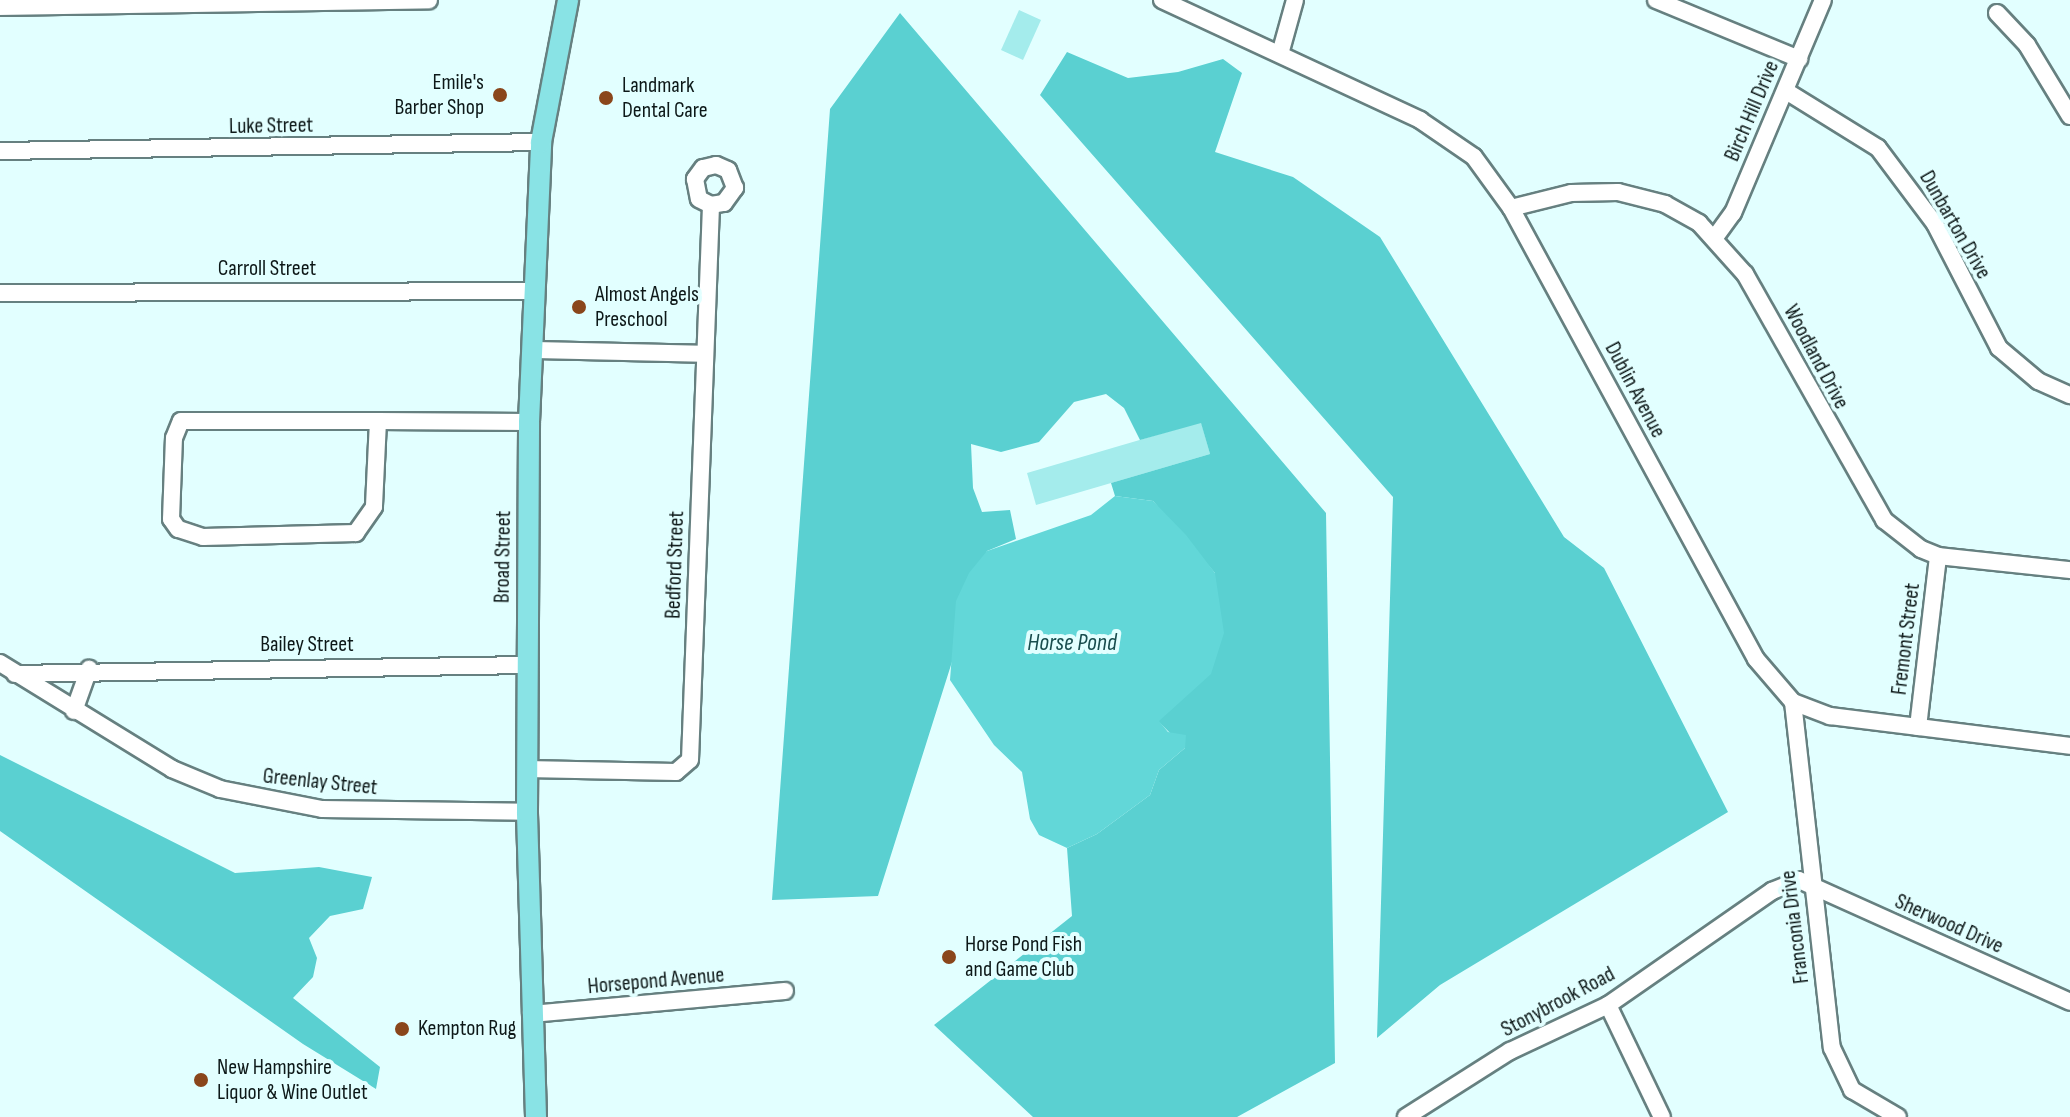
<!DOCTYPE html>
<html>
<head>
<meta charset="utf-8">
<style>
  body { margin:0 }
  #map { position:relative; width:2070px; height:1117px; overflow:hidden; background:#e2ffff; font-family:"Sofia Sans Condensed",sans-serif }
  div>[style] { position:absolute }
  [style*='--x'] { left:calc(var(--x)*1px); top:calc(var(--y)*1px); width:calc(var(--w)*1px); rotate:calc(var(--a)*1deg) }
  .green>* { inset:0; background:#a4ecec }
  .forest>* { inset:0; background:#5ad0d1 }
  .water>* { inset:0; background:#62d7d8 }
  .roads { filter:drop-shadow(2px 0 #668080) drop-shadow(-2px 0 #668080) drop-shadow(0 2px #668080) drop-shadow(0 -2px #668080) }
  .minor>* { height:16px; margin:-8px; padding:0 8px; transform-origin:8px; border-radius:8px; background:#fff }
  .major>* { height:20px; margin:-10px; padding:0 10px; transform-origin:10px; border-radius:10px; background:#89e3e5 }
  .dots>* { width:22px; height:22px; translate:-50% -50%; box-sizing:border-box; border:4px solid #e2ffff; border-radius:50% }
  span { translate:-50% -50%; white-space:nowrap; text-align:center; line-height:1.15; -webkit-text-stroke:8px #e2ffff; paint-order:stroke }
  .poi-label { font-size:22px; color:#0d1818 }
  .right { translate:-100% -50%; text-align:right }
  .left { translate:0 -50%; text-align:left }
  .street-label { font-size:22px; color:#0d1818 }
  .water-label { font-size:24px; color:#194d4e; font-style:italic }
</style>
</head>
<body>
<div id="map">
  <div class="green">
    <i style="clip-path:polygon(1019px 10px,1041px 20px,1023px 60px,1001px 50px)"></i>
    <i style="clip-path:polygon(1201px 422px,1210px 454px,1036px 505px,1027px 473px)"></i>
  </div>
  <div class="forest">
    <i style="clip-path:polygon(900px 13px,1326px 513px,1335px 1063px,1237px 1117px,1033px 1117px,934px 1025px,1072px 916px,1067px 848px,1097px 834px,1150px 795px,1159px 770px,1185px 748px,1158px 721px,1181px 699px,1215px 573px,1153px 501px,1115px 496px,1111px 483px,1210px 454px,1201px 423px,1140px 440px,1124px 408px,1106px 394px,1074px 402px,1039px 442px,1001px 452px,971px 444px,973px 488px,982px 512px,1010px 510px,1016px 539px,987px 551px,878px 896px,772px 900px,830px 109px)"></i>
    <i style="clip-path:polygon(1067px 52px,1128px 78px,1178px 72px,1223px 59px,1242px 73px,1215px 152px,1293px 177px,1380px 237px,1564px 537px,1604px 568px,1728px 812px,1440px 985px,1377px 1038px,1393px 497px,1040px 95px)"></i>
    <i style="clip-path:polygon(0 755px,235px 873px,319px 867px,372px 877px,363px 909px,330px 916px,309px 938px,317px 958px,313px 977px,293px 998px,380px 1067px,376px 1089px,303px 1044px,0 831px)"></i>
  </div>
  <div class="water">
    <i style="clip-path:polygon(1115px 496px,1153px 501px,1186px 535px,1215px 573px,1224px 633px,1211px 674px,1159px 721px,1168px 732px,1186px 735px,1185px 748px,1159px 770px,1150px 795px,1097px 834px,1067px 848px,1039px 835px,1030px 819px,1022px 772px,994px 745px,950px 680px,956px 601px,969px 573px,987px 551px,1091px 515px)"></i>
  </div>
  <div class="roads">
    <div class="minor">
      <i style="--x:1162;--y:0;--w:285;--a:24.9"></i>
      <i style="--x:1420;--y:120;--w:65;--a:34.4"></i>
      <i style="--x:1474;--y:157;--w:63;--a:54"></i>
      <i style="--x:1511;--y:208;--w:513;--a:61.49"></i>
      <i style="--x:1756;--y:659;--w:57;--a:49.3"></i>
      <i style="--x:1793;--y:702;--w:40;--a:21"></i>
      <i style="--x:1830;--y:716;--w:242;--a:7.1"></i>
      <i style="--x:1656;--y:0;--w:155;--a:22.4"></i>
      <i style="--x:0;--y:7;--w:429;--a:-0.9"></i>
      <i style="--x:1997;--y:13;--w:44;--a:46.8"></i>
      <i style="--x:2027;--y:45;--w:83;--a:58.8"></i>
      <i style="--x:1280;--y:54;--w:56;--a:-74.5"></i>
      <i style="--x:1786;--y:91;--w:108;--a:31.8"></i>
      <i style="--x:1878;--y:148;--w:95;--a:53.1"></i>
      <i style="--x:1935;--y:224;--w:140;--a:62.7"></i>
      <i style="--x:1999;--y:348;--w:51;--a:40.2"></i>
      <i style="--x:2038;--y:381;--w:35;--a:24"></i>
      <i style="--x:0;--y:151;--w:541;--a:-0.95"></i>
      <i style="--x:1511;--y:208;--w:62;--a:-14"></i>
      <i style="--x:1571;--y:193;--w:47;--a:-1.2"></i>
      <i style="--x:1618;--y:192;--w:49;--a:14.3"></i>
      <i style="--x:1665;--y:204;--w:39;--a:29"></i>
      <i style="--x:1699;--y:223;--w:69;--a:48"></i>
      <i style="--x:1745;--y:274;--w:283;--a:60.5"></i>
      <i style="--x:1884;--y:520;--w:47;--a:38.1"></i>
      <i style="--x:1921;--y:549;--w:18;--a:22"></i>
      <i style="--x:1938;--y:556;--w:133;--a:6.1"></i>
      <i style="--x:1716;--y:236;--w:29;--a:-54"></i>
      <i style="--x:1733;--y:213;--w:231;--a:-67.1"></i>
      <i style="--x:0;--y:293;--w:534;--a:-0.21"></i>
      <i style="--x:532;--y:350;--w:173;--a:1.3"></i>
      <i style="--x:378;--y:421;--w:86;--a:92.7"></i>
      <i style="--x:374;--y:507;--w:32;--a:125"></i>
      <i style="--x:356;--y:533;--w:153;--a:178.5"></i>
      <i style="--x:203;--y:537;--w:26;--a:-162"></i>
      <i style="--x:178;--y:529;--w:12;--a:-125"></i>
      <i style="--x:171;--y:519;--w:81;--a:-87.9"></i>
      <i style="--x:174;--y:438;--w:18;--a:-68"></i>
      <i style="--x:181;--y:421;--w:197;--a:0"></i>
      <i style="--x:378;--y:421;--w:151;--a:0.4"></i>
      <i style="--x:0;--y:663;--w:202;--a:31.6"></i>
      <i style="--x:172;--y:769;--w:52;--a:22.6"></i>
      <i style="--x:220;--y:789;--w:104;--a:11.1"></i>
      <i style="--x:322;--y:809;--w:205;--a:0.8"></i>
      <i style="--x:15;--y:674;--w:510;--a:-1.01"></i>
      <i style="--x:1793;--y:702;--w:348;--a:83.6"></i>
      <i style="--x:1832;--y:1048;--w:47;--a:64.5"></i>
      <i style="--x:1852;--y:1090;--w:53;--a:30.4"></i>
      <i style="--x:74;--y:711;--w:45;--a:-70.3"></i>
      <i style="--x:1918;--y:727;--w:172;--a:-83.3"></i>
      <i style="--x:526;--y:769;--w:150;--a:1.1"></i>
      <i style="--x:676;--y:772;--w:18;--a:-41"></i>
      <i style="--x:690;--y:760;--w:555;--a:-87.83"></i>
      <i style="--x:711;--y:205;--w:13;--a:-9"></i>
      <i style="--x:724;--y:203;--w:19;--a:-54"></i>
      <i style="--x:735;--y:188;--w:19;--a:-111"></i>
      <i style="--x:728;--y:170;--w:13;--a:-157"></i>
      <i style="--x:716;--y:165;--w:13;--a:167"></i>
      <i style="--x:703;--y:168;--w:14;--a:126"></i>
      <i style="--x:695;--y:179;--w:20;--a:79"></i>
      <i style="--x:699;--y:199;--w:13;--a:27"></i>
      <i style="--x:1608;--y:1005;--w:124;--a:64.3"></i>
      <i style="--x:531;--y:1014;--w:255;--a:-5.2"></i>
      <i style="--x:1406;--y:1117;--w:123;--a:-32.4"></i>
      <i style="--x:1510;--y:1051;--w:108;--a:-25.1"></i>
      <i style="--x:1608;--y:1005;--w:200;--a:-34.8"></i>
      <i style="--x:1772;--y:891;--w:29;--a:-22"></i>
      <i style="--x:1799;--y:880;--w:297;--a:24.2"></i>
    </div>
    <div class="major">
      <i style="--x:536;--y:1117;--w:305;--a:-91.7"></i>
      <i style="--x:527;--y:812;--w:390;--a:-89.7"></i>
      <i style="--x:529;--y:422;--w:280;--a:-87.5"></i>
      <i style="--x:541;--y:142;--w:145;--a:-79.2"></i>
    </div>
  </div>
  <div class="dots">
    <i style="left:500px;top:95px;background:#8a461b"></i>
    <i style="left:606px;top:98px;background:#8a461b"></i>
    <i style="left:579px;top:307px;background:#8a461b"></i>
    <i style="left:949px;top:957px;background:#8a461b"></i>
    <i style="left:402px;top:1029px;background:#8a461b"></i>
    <i style="left:201px;top:1080px;background:#8a461b"></i>
  </div>
  <div class="poi-label">
    <span class="right" style="left:484px;top:95px">Emile's<br>Barber Shop</span>
    <span class="left" style="left:622px;top:98px">Landmark<br>Dental Care</span>
    <span class="left" style="left:595px;top:307px">Almost Angels<br>Preschool</span>
    <span class="left" style="left:965px;top:957px">Horse Pond Fish<br>and Game Club</span>
    <span class="left" style="left:418px;top:1029px">Kempton Rug</span>
    <span class="left" style="left:217px;top:1080px">New Hampshire<br>Liquor &amp; Wine Outlet</span>
  </div>
  <div class="street-label">
    <span style="left:1752px;top:111px;rotate:-67deg">Birch Hill Drive</span>
    <span style="left:271px;top:126px;rotate:-1deg">Luke Street</span>
    <span style="left:1955px;top:225px;rotate:60deg">Dunbarton Drive</span>
    <span style="left:267px;top:269px">Carroll Street</span>
    <span style="left:1816px;top:357px;rotate:62deg">Woodland Drive</span>
    <span style="left:1635px;top:390px;rotate:62deg">Dublin Avenue</span>
    <span style="left:503px;top:557px;rotate:-89deg">Broad Street</span>
    <span style="left:675px;top:565px;rotate:-88deg">Bedford Street</span>
    <span style="left:1906px;top:639px;rotate:-83deg">Fremont Street</span>
    <span style="left:307px;top:645px">Bailey Street</span>
    <span style="left:320px;top:782px;rotate:6deg">Greenlay Street</span>
    <span style="left:1949px;top:924px;rotate:24deg">Sherwood Drive</span>
    <span style="left:1795px;top:927px;rotate:-97deg">Franconia Drive</span>
    <span style="left:656px;top:981px;rotate:-5deg">Horsepond Avenue</span>
    <span style="left:1558px;top:1002px;rotate:-28deg">Stonybrook Road</span>
  </div>
  <div class="water-label">
    <span style="left:1072px;top:643px">Horse Pond</span>
  </div>
</div>
</body>
</html>
